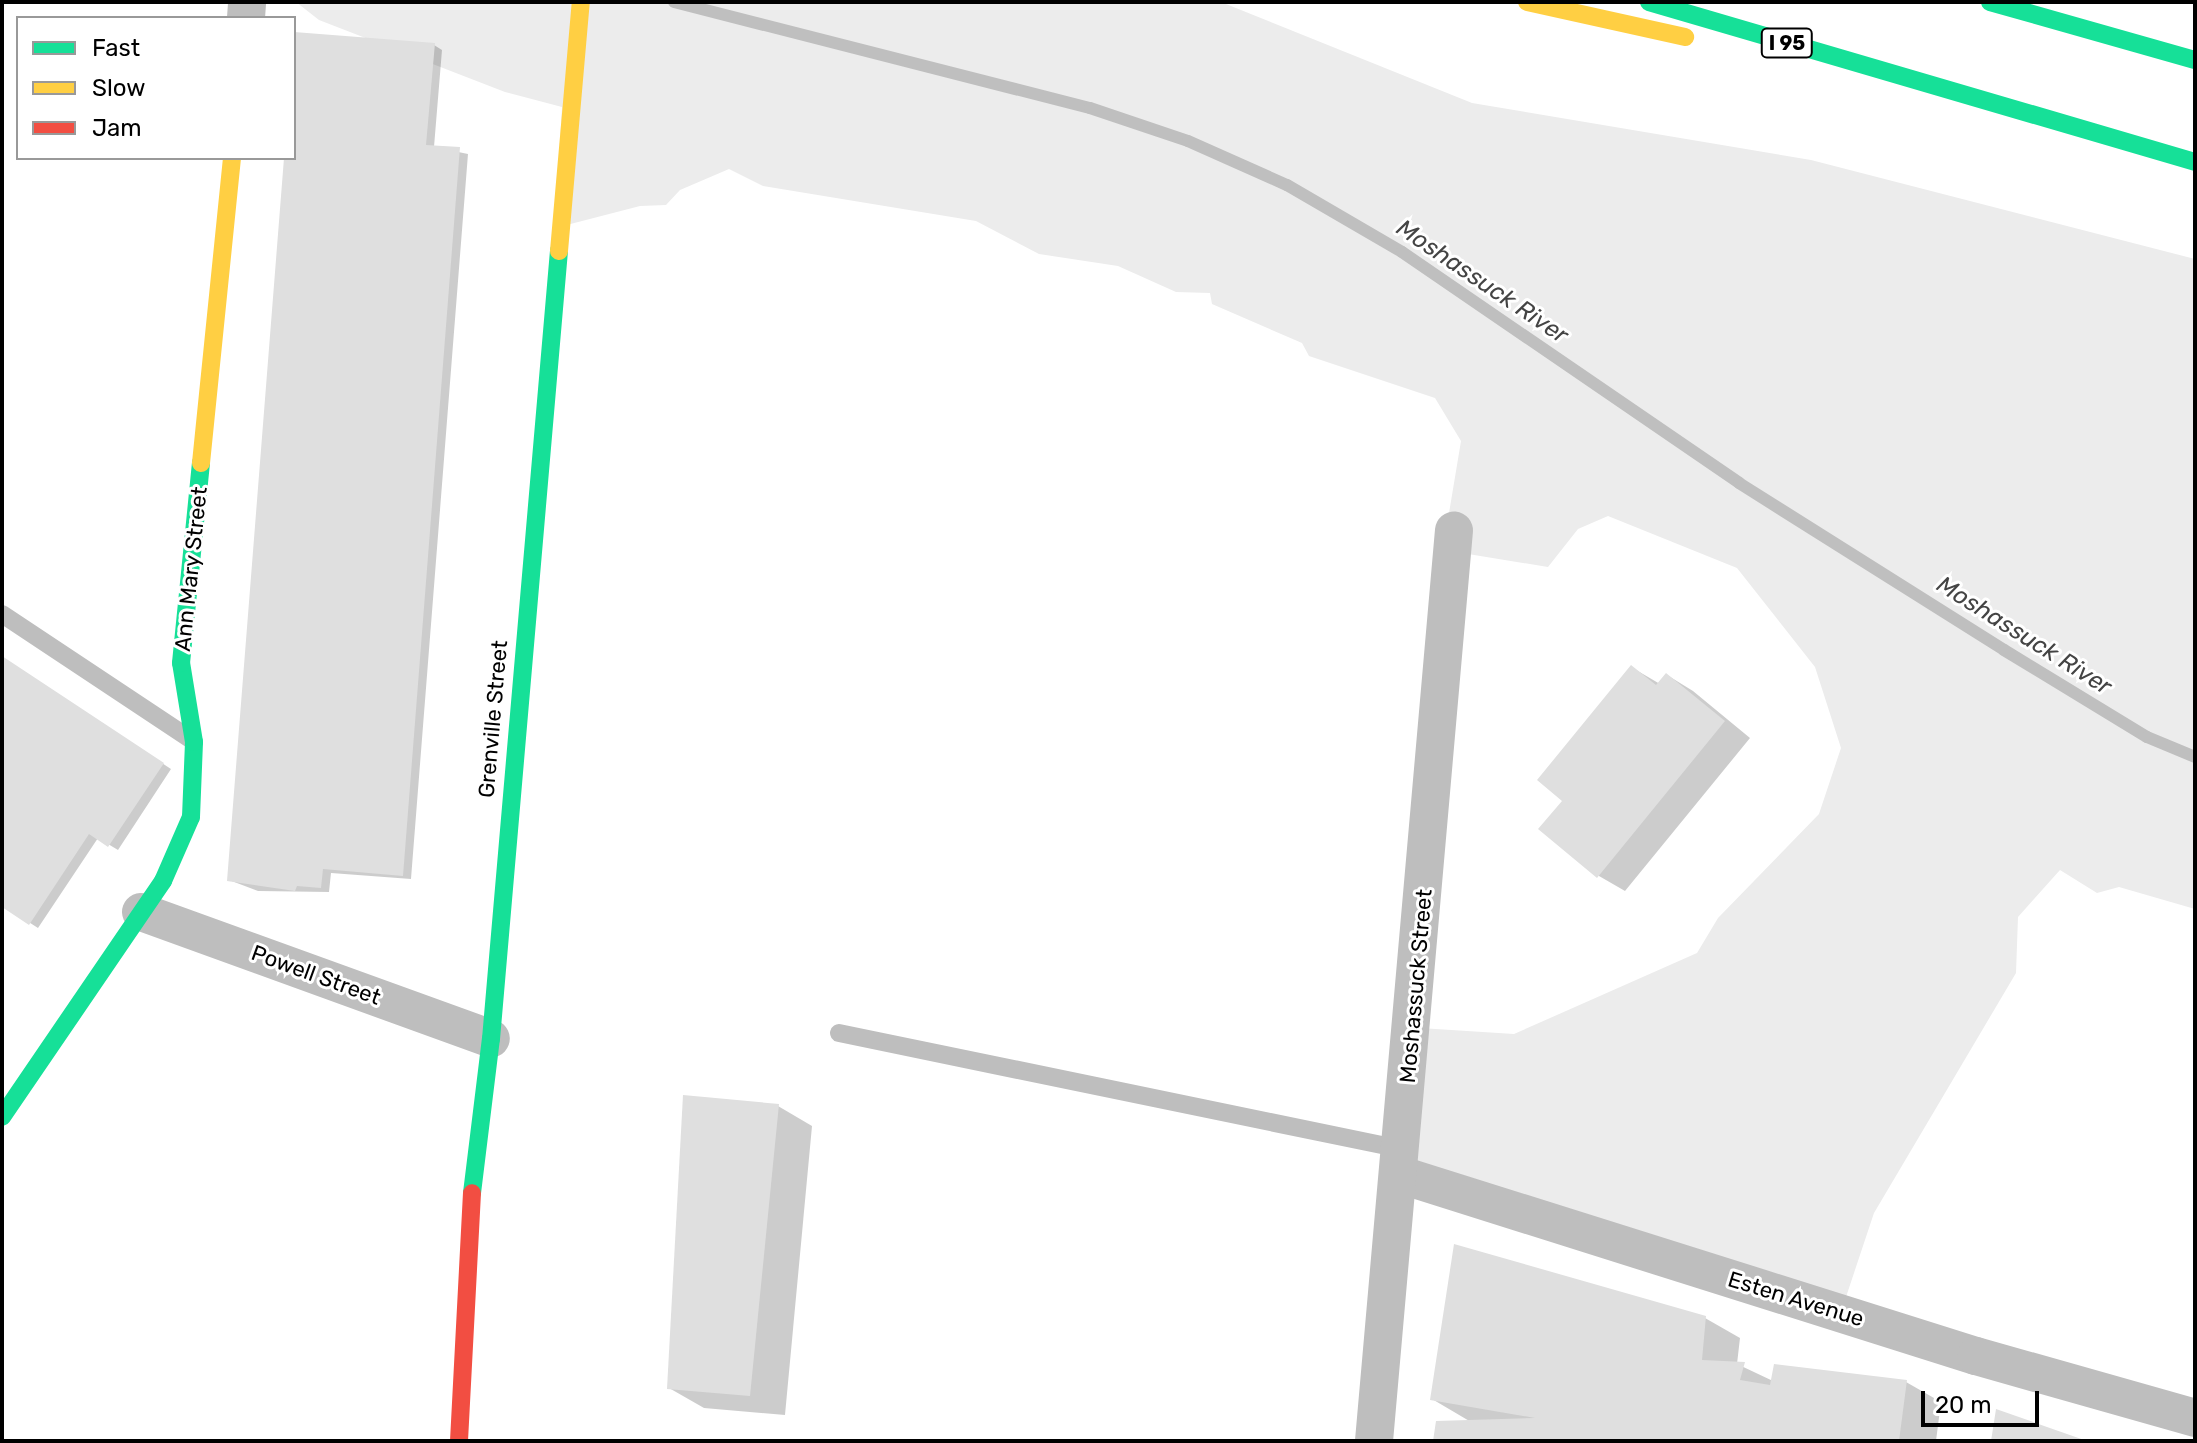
<!DOCTYPE html>
<html>
<head>
<meta charset="utf-8">
<style>
  body { margin:0 }
  #map { position:relative; width:2197px; height:1443px; overflow:hidden; background:#fff; font-family:Rubik,sans-serif }
  div>[style] { position:absolute }
  [style*='--x'] { left:calc(var(--x)*1px); top:calc(var(--y)*1px); width:calc(var(--w)*1px); rotate:calc(var(--a)*1deg) }
  .green>* { inset:0; background:#ececec }
  .shadow>* { inset:0; background:#0003 }
  .stream>* { height:12px; margin:-6px; padding:0 6px; transform-origin:6px; border-radius:6px; background:#bfbfbf }
  .building>* { inset:0; background:#dfdfdf }
  .lane>* { height:18px; margin:-9px; padding:0 9px; transform-origin:9px; border-radius:9px; background:#bebebe }
  .street>* { height:38px; margin:-19px; padding:0 19px; transform-origin:19px; border-radius:19px; background:#bebebe }
  .fast>* { height:18px; margin:-9px; padding:0 9px; transform-origin:9px; border-radius:9px; background:#16e098 }
  .slow>* { height:18px; margin:-9px; padding:0 9px; transform-origin:9px; border-radius:9px; background:#ffcf43 }
  .jam>* { height:18px; margin:-9px; padding:0 9px; transform-origin:9px; border-radius:9px; background:#f24e42 }
  span { translate:-50% -50%; white-space:nowrap; text-align:center; line-height:1.15; -webkit-text-stroke:6px #fff; paint-order:stroke }
  .shield-label span { padding:2px 6px; background:#fff; border:2px solid; border-radius:6px; -webkit-text-stroke-width:0 }
  .shield-label { font-size:20px; color:#000; font-weight:700 }
  .street-label { font-size:22px; color:#000 }
  .water-label { font-size:24px; color:#444; font-style:italic }
  .frame { position:absolute; inset:0; border:4px solid #000; pointer-events:none }
  .legend { position:absolute; left:16px; top:16px; width:280px; height:144px; box-sizing:border-box; background:#fff; border:2px solid #999; margin:0; padding:10px 14px; list-style:none; font-size:24px; color:#000 }
  .legend li { display:flex; align-items:center; gap:16px; height:40px }
  .legend b { width:40px; border:2px solid #999 }
  .scale { position:absolute; left:1921px; top:1391px; width:118px; height:36px; box-sizing:border-box; border:4px solid #000; border-top:0; padding-left:10px; font-size:24px; line-height:28px; white-space:nowrap; color:#000; -webkit-text-stroke:6px #fff; paint-order:stroke }
</style>
</head>
<body>
<div id="map">
  <div class="green">
    <i style="clip-path:polygon(296px 2px,1221px 2px,1472px 103px,1811px 160px,2195px 259px,2195px 909px,2119px 887px,2097px 893px,2060px 870px,2018px 917px,2016px 973px,1874px 1213px,1842px 1309px,1408px 1175px,1420px 1028px,1514px 1034px,1697px 953px,1718px 918px,1819px 814px,1841px 748px,1815px 667px,1737px 568px,1608px 516px,1578px 529px,1548px 567px,1462px 553px,1449px 513px,1461px 441px,1435px 398px,1309px 356px,1302px 343px,1212px 304px,1210px 293px,1176px 292px,1118px 266px,1039px 254px,976px 221px,763px 186px,729px 169px,680px 190px,666px 205px,640px 206px,555px 228px,562px 107px,505px 92px,319px 20px)"></i>
  </div>
  <div class="shadow">
    <i style="clip-path:polygon(434px 45px,442px 50px,434px 147px,468px 154px,411px 879px,331px 873px,329px 892px,258px 891px,229px 880px,286px 158px,294px 158px,294px 58px)"></i>
    <i style="clip-path:polygon(2px 658px,171px 769px,118px 850px,98px 838px,38px 928px,2px 905px)"></i>
    <i style="clip-path:polygon(1631px 667px,1660px 684px,1667px 675px,1693px 691px,1750px 738px,1625px 891px,1599px 876px,1565px 800px)"></i>
    <i style="clip-path:polygon(778px 1106px,812px 1126px,785px 1415px,704px 1408px,669px 1388px)"></i>
    <i style="clip-path:polygon(1705px 1318px,1740px 1338px,1737px 1364px,1773px 1381px,1906px 1382px,1941px 1402px,1936px 1441px,1435px 1441px,1471px 1422px,1432px 1399px)"></i>
  </div>
  <div class="stream">
    <i style="--x:674;--y:2;--w:429;--a:14.3"></i>
    <i style="--x:1090;--y:108;--w:103;--a:18.6"></i>
    <i style="--x:1188;--y:141;--w:108;--a:24"></i>
    <i style="--x:1287;--y:185;--w:133;--a:30.2"></i>
    <i style="--x:1402;--y:252;--w:409;--a:34.4"></i>
    <i style="--x:1739;--y:483;--w:313;--a:32.2"></i>
    <i style="--x:2004;--y:650;--w:167;--a:31.3"></i>
    <i style="--x:2147;--y:737;--w:52;--a:22.6"></i>
  </div>
  <div class="building">
    <i style="clip-path:polygon(294px 32px,435px 43px,426px 145px,460px 147px,403px 876px,323px 869px,321px 888px,297px 886px,295px 891px,227px 881px,284px 158px,294px 158px)"></i>
    <i style="clip-path:polygon(2px 656px,164px 763px,108px 847px,89px 834px,29px 925px,2px 907px)"></i>
    <i style="clip-path:polygon(1631px 665px,1656px 685px,1666px 673px,1725px 721px,1597px 878px,1538px 829px,1562px 801px,1537px 780px)"></i>
    <i style="clip-path:polygon(683px 1095px,779px 1104px,750px 1396px,667px 1389px)"></i>
    <i style="clip-path:polygon(1454px 1244px,1706px 1316px,1702px 1360px,1745px 1362px,1740px 1380px,1770px 1385px,1774px 1364px,1907px 1380px,1899px 1441px,1433px 1441px,1436px 1421px,1535px 1418px,1430px 1400px)"></i>
    <i style="clip-path:polygon(1996px 1409px,2087px 1441px,1991px 1441px)"></i>
  </div>
  <div class="lane">
    <i style="--x:2;--y:614;--w:226;--a:33.6"></i>
    <i style="--x:839;--y:1033;--w:574;--a:11.66"></i>
  </div>
  <div class="street">
    <i style="--x:246;--y:18;--w:16;--a:-86"></i>
    <i style="--x:141;--y:912;--w:372;--a:19.9"></i>
    <i style="--x:1398;--y:1174;--w:606;--a:17.48"></i>
    <i style="--x:1976;--y:1356;--w:228;--a:15.8"></i>
    <i style="--x:1374;--y:1441;--w:914;--a:-84.98"></i>
  </div>
  <div class="fast">
    <i style="--x:1649;--y:2;--w:569;--a:16.33"></i>
    <i style="--x:1990;--y:2;--w:213;--a:15.8"></i>
    <i style="--x:2;--y:1117;--w:286;--a:-55.7"></i>
    <i style="--x:163;--y:881;--w:70;--a:-66.4"></i>
    <i style="--x:191;--y:817;--w:75;--a:-87.7"></i>
    <i style="--x:194;--y:742;--w:80;--a:-99.3"></i>
    <i style="--x:181;--y:663;--w:201;--a:-84.3"></i>
    <i style="--x:472;--y:1193;--w:155;--a:-83"></i>
    <i style="--x:491;--y:1039;--w:791;--a:-85.07"></i>
  </div>
  <div class="slow">
    <i style="--x:1527;--y:2;--w:162;--a:12.5"></i>
    <i style="--x:559;--y:251;--w:250;--a:-85"></i>
    <i style="--x:201;--y:463;--w:307;--a:-84.2"></i>
  </div>
  <div class="jam">
    <i style="--x:459;--y:1441;--w:248;--a:-87"></i>
  </div>
  <div class="shield-label">
    <span style="left:1787px;top:43px">I 95</span>
  </div>
  <div class="street-label">
    <span style="left:191px;top:569px;rotate:-84deg">Ann Mary Street</span>
    <span style="left:493px;top:719px;rotate:-85deg">Grenville Street</span>
    <span style="left:316px;top:975px;rotate:20deg">Powell Street</span>
    <span style="left:1416px;top:986px;rotate:-85deg">Moshassuck Street</span>
    <span style="left:1796px;top:1299px;rotate:17deg">Esten Avenue</span>
  </div>
  <div class="water-label">
    <span style="left:1482px;top:282px;rotate:34deg">Moshassuck River</span>
    <span style="left:2024px;top:636px;rotate:32deg">Moshassuck River</span>
  </div>
  <div class="frame"></div>
  <ul class="legend">
  <li><b style="height:10px;background:#16e098"></b>Fast</li>
  <li><b style="height:10px;background:#ffcf43"></b>Slow</li>
  <li><b style="height:10px;background:#f24e42"></b>Jam</li>
  </ul>
  <div class="scale">20 m</div>
</div>
</body>
</html>
